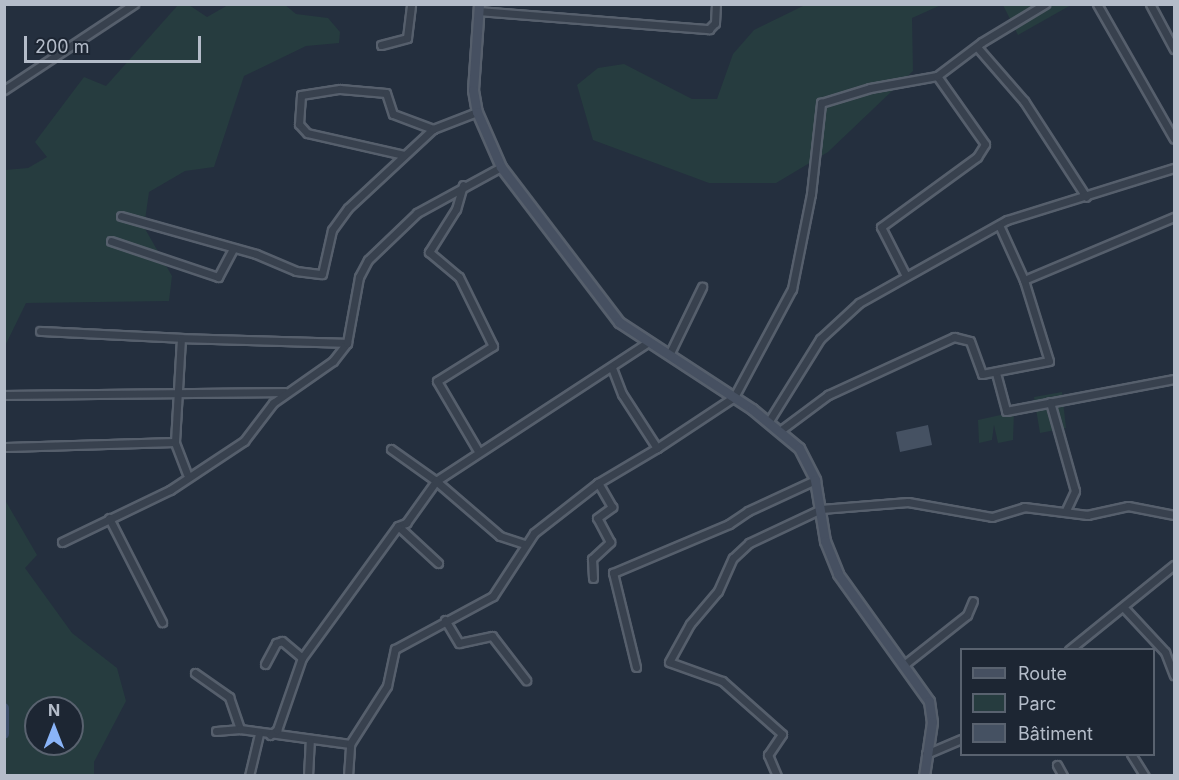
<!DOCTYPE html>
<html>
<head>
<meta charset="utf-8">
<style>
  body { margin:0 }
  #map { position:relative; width:1179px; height:780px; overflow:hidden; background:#242f3e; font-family:Inter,sans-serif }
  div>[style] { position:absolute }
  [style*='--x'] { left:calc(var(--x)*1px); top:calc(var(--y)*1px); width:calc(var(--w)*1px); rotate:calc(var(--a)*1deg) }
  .green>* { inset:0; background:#263c3f }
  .river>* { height:10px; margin:-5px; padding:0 5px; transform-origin:5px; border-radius:5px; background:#394c67 }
  .building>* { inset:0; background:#455162 }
  .roads { filter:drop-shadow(2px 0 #565f6c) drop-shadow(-2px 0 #565f6c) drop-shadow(0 2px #565f6c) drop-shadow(0 -2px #565f6c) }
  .street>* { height:7px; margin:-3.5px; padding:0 3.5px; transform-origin:3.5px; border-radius:3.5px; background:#38414e }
  .secondary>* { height:9px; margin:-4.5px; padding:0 4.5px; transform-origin:4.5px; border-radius:4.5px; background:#465061 }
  span { translate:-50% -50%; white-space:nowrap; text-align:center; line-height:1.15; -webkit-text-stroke:4.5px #1d2633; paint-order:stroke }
  .frame { position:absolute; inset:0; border:6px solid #b4bcc9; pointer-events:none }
  .legend { position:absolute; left:960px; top:648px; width:195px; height:108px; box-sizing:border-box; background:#1d2633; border:2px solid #59626f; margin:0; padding:8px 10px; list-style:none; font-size:18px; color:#b4bcc9 }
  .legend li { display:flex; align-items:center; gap:12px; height:30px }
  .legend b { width:30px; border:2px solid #59626f }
  .north { position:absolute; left:24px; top:696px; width:60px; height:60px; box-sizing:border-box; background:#1d2633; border:2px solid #59626f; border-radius:50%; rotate:0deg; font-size:16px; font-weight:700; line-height:24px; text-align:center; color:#b4bcc9 }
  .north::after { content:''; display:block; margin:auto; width:21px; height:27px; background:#8ab4f8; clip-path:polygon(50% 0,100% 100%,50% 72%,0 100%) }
  .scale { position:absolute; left:24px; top:36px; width:177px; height:27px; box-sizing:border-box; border:3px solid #b4bcc9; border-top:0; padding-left:8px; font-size:18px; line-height:21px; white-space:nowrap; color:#b4bcc9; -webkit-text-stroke:4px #1d2633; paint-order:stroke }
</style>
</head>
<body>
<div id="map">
  <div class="green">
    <i style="clip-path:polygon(284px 4px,296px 14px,328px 18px,340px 32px,339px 43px,306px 46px,244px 76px,214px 167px,185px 171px,149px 192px,144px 227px,172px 276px,169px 301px,26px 303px,5px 346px,5px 170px,28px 168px,47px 157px,35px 142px,84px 77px,106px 86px,178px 5px,189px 5px,207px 17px,228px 5px)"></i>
    <i style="clip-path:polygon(805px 5px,941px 5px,912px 18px,913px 71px,828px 152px,776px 183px,709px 183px,593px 140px,577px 85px,598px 68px,624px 64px,692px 99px,717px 99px,733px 54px,754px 30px)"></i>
    <i style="clip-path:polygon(1003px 5px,1071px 5px,1018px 35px)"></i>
    <i style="clip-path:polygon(1062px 392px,1066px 428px,1040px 433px,1034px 397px)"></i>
    <i style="clip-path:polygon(1014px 412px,1013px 440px,998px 443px,994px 425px,992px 440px,979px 443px,978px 420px)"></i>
    <i style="clip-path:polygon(evenodd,5px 500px,37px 555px,25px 568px,72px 633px,117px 668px,126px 701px,94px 762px,94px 775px,5px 775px,5px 500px,36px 708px,72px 708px,72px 744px,36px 744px,36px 708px)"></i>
  </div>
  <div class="river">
    <i style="--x:4;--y:708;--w:26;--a:90"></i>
  </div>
  <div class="building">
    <i style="clip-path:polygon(928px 425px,932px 445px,900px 452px,896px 432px)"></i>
  </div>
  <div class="roads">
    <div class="street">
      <i style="--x:1097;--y:4;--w:155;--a:60.3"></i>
      <i style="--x:1150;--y:4;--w:51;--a:61.9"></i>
      <i style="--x:478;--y:11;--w:232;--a:4.5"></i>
      <i style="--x:709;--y:29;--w:8;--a:-45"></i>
      <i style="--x:715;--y:23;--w:19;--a:-87"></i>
      <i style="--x:381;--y:45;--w:27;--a:-15"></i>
      <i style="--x:407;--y:38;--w:34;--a:-83"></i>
      <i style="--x:977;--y:47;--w:72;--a:49"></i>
      <i style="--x:1024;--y:101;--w:114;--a:57.1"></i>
      <i style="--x:4;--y:90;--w:156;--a:-33.5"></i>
      <i style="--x:404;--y:155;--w:99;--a:-167.2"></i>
      <i style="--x:307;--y:133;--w:12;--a:-132"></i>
      <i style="--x:299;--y:124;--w:29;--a:-86"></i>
      <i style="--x:301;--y:95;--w:39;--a:-9"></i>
      <i style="--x:340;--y:89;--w:46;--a:5"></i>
      <i style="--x:386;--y:93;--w:22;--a:72"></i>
      <i style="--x:393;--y:114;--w:43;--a:20.6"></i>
      <i style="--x:463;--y:185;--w:25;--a:106"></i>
      <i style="--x:456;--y:209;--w:51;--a:122.1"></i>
      <i style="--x:429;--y:252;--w:39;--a:40"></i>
      <i style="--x:459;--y:277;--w:77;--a:63.8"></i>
      <i style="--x:493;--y:346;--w:66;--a:148"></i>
      <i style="--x:437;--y:381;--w:81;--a:59.6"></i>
      <i style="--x:121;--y:216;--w:140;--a:15.7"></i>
      <i style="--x:256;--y:254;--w:43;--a:23"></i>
      <i style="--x:296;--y:271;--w:26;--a:7"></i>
      <i style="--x:322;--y:274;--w:45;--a:-77.2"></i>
      <i style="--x:332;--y:230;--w:27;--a:-54"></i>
      <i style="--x:348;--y:208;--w:116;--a:-42.9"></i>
      <i style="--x:433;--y:129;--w:47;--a:-21.1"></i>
      <i style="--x:111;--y:241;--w:113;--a:18.6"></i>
      <i style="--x:218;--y:277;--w:32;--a:-62"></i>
      <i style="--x:906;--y:276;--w:55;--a:-117"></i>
      <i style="--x:881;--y:227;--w:119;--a:-36.1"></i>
      <i style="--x:977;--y:157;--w:15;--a:-58"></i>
      <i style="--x:985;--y:144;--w:83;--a:-125.2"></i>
      <i style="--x:1024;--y:280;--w:163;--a:-22.8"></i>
      <i style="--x:40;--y:331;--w:141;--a:2.8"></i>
      <i style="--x:669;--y:355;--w:76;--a:-64.1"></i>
      <i style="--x:996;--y:373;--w:39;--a:75"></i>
      <i style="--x:1006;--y:411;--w:171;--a:-10.8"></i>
      <i style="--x:6;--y:395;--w:279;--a:-0.6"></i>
      <i style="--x:1050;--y:402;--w:92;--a:74.3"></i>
      <i style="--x:1075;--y:491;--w:21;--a:115"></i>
      <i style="--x:769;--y:421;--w:97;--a:-58.1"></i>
      <i style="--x:820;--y:339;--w:53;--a:-42.7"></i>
      <i style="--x:859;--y:303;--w:170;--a:-29.3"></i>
      <i style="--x:1007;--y:220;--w:175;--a:-17.3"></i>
      <i style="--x:781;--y:430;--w:59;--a:-36.7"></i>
      <i style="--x:828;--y:395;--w:139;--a:-24.7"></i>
      <i style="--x:954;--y:337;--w:16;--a:14"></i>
      <i style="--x:970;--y:341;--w:35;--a:70"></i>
      <i style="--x:982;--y:374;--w:68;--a:-11"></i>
      <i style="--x:1049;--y:361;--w:85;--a:-107.2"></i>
      <i style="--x:1024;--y:280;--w:60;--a:-114.4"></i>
      <i style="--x:6;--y:447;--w:169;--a:-1.7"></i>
      <i style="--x:657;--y:448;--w:92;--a:-33.5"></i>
      <i style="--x:734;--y:397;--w:123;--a:-61.8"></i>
      <i style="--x:792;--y:289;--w:97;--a:-78.7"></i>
      <i style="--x:811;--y:194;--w:92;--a:-83.7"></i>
      <i style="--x:821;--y:103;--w:51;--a:-17"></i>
      <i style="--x:870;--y:88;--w:68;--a:-10.2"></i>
      <i style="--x:937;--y:76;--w:56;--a:-37.1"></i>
      <i style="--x:982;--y:42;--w:74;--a:-31.1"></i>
      <i style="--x:391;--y:449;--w:55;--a:35.4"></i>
      <i style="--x:436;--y:481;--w:252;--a:-33.2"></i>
      <i style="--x:187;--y:474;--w:34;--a:-111"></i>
      <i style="--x:175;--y:442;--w:104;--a:-86.7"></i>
      <i style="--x:181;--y:338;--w:166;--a:1.7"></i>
      <i style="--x:109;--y:518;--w:117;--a:63"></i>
      <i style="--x:62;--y:542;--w:120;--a:-25.7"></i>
      <i style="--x:170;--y:490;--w:89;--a:-33.5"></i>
      <i style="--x:244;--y:441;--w:48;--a:-52.7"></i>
      <i style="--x:273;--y:403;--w:73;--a:-35"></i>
      <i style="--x:333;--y:361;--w:23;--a:-52"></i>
      <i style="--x:347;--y:343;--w:67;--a:-79.7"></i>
      <i style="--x:359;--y:277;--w:19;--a:-62"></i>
      <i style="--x:368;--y:260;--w:68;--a:-43.8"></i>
      <i style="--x:417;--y:213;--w:96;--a:-28.7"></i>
      <i style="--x:438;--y:563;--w:54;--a:-137.2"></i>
      <i style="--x:398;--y:526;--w:9;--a:-21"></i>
      <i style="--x:406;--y:523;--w:52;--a:-54.5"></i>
      <i style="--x:436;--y:481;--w:84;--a:40.7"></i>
      <i style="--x:500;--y:536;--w:25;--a:18"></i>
      <i style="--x:593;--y:578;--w:19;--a:-93"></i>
      <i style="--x:592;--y:559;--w:25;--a:-43"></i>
      <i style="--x:610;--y:542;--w:27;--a:-118"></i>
      <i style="--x:597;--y:518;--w:19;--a:-36"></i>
      <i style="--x:612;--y:507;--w:28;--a:-120"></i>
      <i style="--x:1125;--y:609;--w:59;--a:47.1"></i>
      <i style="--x:1165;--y:652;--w:25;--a:69"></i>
      <i style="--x:445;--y:620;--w:27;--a:59"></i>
      <i style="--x:459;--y:643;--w:34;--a:-12"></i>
      <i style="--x:492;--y:636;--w:56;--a:52.3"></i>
      <i style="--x:1069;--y:650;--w:135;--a:-39"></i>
      <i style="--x:265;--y:664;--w:24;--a:-62"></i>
      <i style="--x:276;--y:643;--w:6;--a:-18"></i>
      <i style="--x:282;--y:641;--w:26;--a:40"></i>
      <i style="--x:905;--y:664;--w:79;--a:-38.3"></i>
      <i style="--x:967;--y:615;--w:15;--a:-67"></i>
      <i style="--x:636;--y:667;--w:97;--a:-103.7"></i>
      <i style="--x:613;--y:573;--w:126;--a:-22.9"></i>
      <i style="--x:729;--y:524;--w:23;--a:-34"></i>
      <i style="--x:748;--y:511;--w:74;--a:-24.8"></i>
      <i style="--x:195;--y:673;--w:42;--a:35.2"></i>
      <i style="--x:229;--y:697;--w:34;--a:71"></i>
      <i style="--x:216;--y:731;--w:24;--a:-5"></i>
      <i style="--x:240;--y:729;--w:111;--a:7.8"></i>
      <i style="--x:270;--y:735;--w:9;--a:-36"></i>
      <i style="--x:277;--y:730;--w:76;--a:-70.9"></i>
      <i style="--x:302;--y:658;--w:163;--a:-54"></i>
      <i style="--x:926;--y:754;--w:39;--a:-23"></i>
      <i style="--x:1131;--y:754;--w:26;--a:58"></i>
      <i style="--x:1057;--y:765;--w:13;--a:61"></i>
      <i style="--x:249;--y:776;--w:43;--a:-76.6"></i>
      <i style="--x:308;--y:776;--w:35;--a:-87"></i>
      <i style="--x:348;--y:776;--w:32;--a:-86"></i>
      <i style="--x:350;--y:744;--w:69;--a:-57.5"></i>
      <i style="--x:387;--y:686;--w:38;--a:-78"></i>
      <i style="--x:395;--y:649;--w:111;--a:-28.4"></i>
      <i style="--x:493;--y:596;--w:75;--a:-56.9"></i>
      <i style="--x:534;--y:533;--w:81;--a:-38"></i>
      <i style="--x:598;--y:483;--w:69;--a:-30.7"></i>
      <i style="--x:657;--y:448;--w:64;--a:-122.9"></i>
      <i style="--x:622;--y:394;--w:28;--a:-111"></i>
      <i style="--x:777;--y:776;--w:23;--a:-113"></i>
      <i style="--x:768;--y:755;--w:25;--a:-56"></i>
      <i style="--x:782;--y:734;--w:80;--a:-138.5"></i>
      <i style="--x:722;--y:681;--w:56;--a:-160.3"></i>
      <i style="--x:669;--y:662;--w:43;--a:-61.1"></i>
      <i style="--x:690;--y:624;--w:43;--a:-49.7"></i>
      <i style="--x:718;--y:591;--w:36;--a:-66"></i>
      <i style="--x:733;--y:558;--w:22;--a:-43"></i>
      <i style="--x:749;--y:543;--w:80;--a:-25.3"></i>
      <i style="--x:821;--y:509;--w:87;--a:-4.6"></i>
      <i style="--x:908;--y:502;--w:85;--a:10.1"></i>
      <i style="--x:992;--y:517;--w:34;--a:-17"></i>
      <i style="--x:1024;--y:507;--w:64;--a:7.2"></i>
      <i style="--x:1087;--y:515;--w:42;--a:-12.4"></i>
      <i style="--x:1128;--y:506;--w:47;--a:11.1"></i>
    </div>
    <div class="secondary">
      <i style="--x:479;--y:4;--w:86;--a:94"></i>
      <i style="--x:473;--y:90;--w:22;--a:80"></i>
      <i style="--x:477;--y:112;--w:60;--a:66.4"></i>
      <i style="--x:501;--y:167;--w:195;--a:52.7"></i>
      <i style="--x:619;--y:322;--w:159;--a:33.2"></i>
      <i style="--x:752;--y:409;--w:61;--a:39.7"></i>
      <i style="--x:799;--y:448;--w:36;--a:63"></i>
      <i style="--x:815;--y:480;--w:62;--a:80.7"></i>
      <i style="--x:825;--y:541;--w:35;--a:68"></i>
      <i style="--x:838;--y:574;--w:156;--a:54.4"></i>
      <i style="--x:929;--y:701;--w:21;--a:82"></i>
      <i style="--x:932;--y:722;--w:55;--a:98.4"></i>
    </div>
  </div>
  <div class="frame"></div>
  <ul class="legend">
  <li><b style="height:8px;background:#465061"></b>Route</li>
  <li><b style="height:16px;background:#263c3f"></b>Parc</li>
  <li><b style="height:16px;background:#455162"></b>Bâtiment</li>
  </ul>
  <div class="north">N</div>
  <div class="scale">200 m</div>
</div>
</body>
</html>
